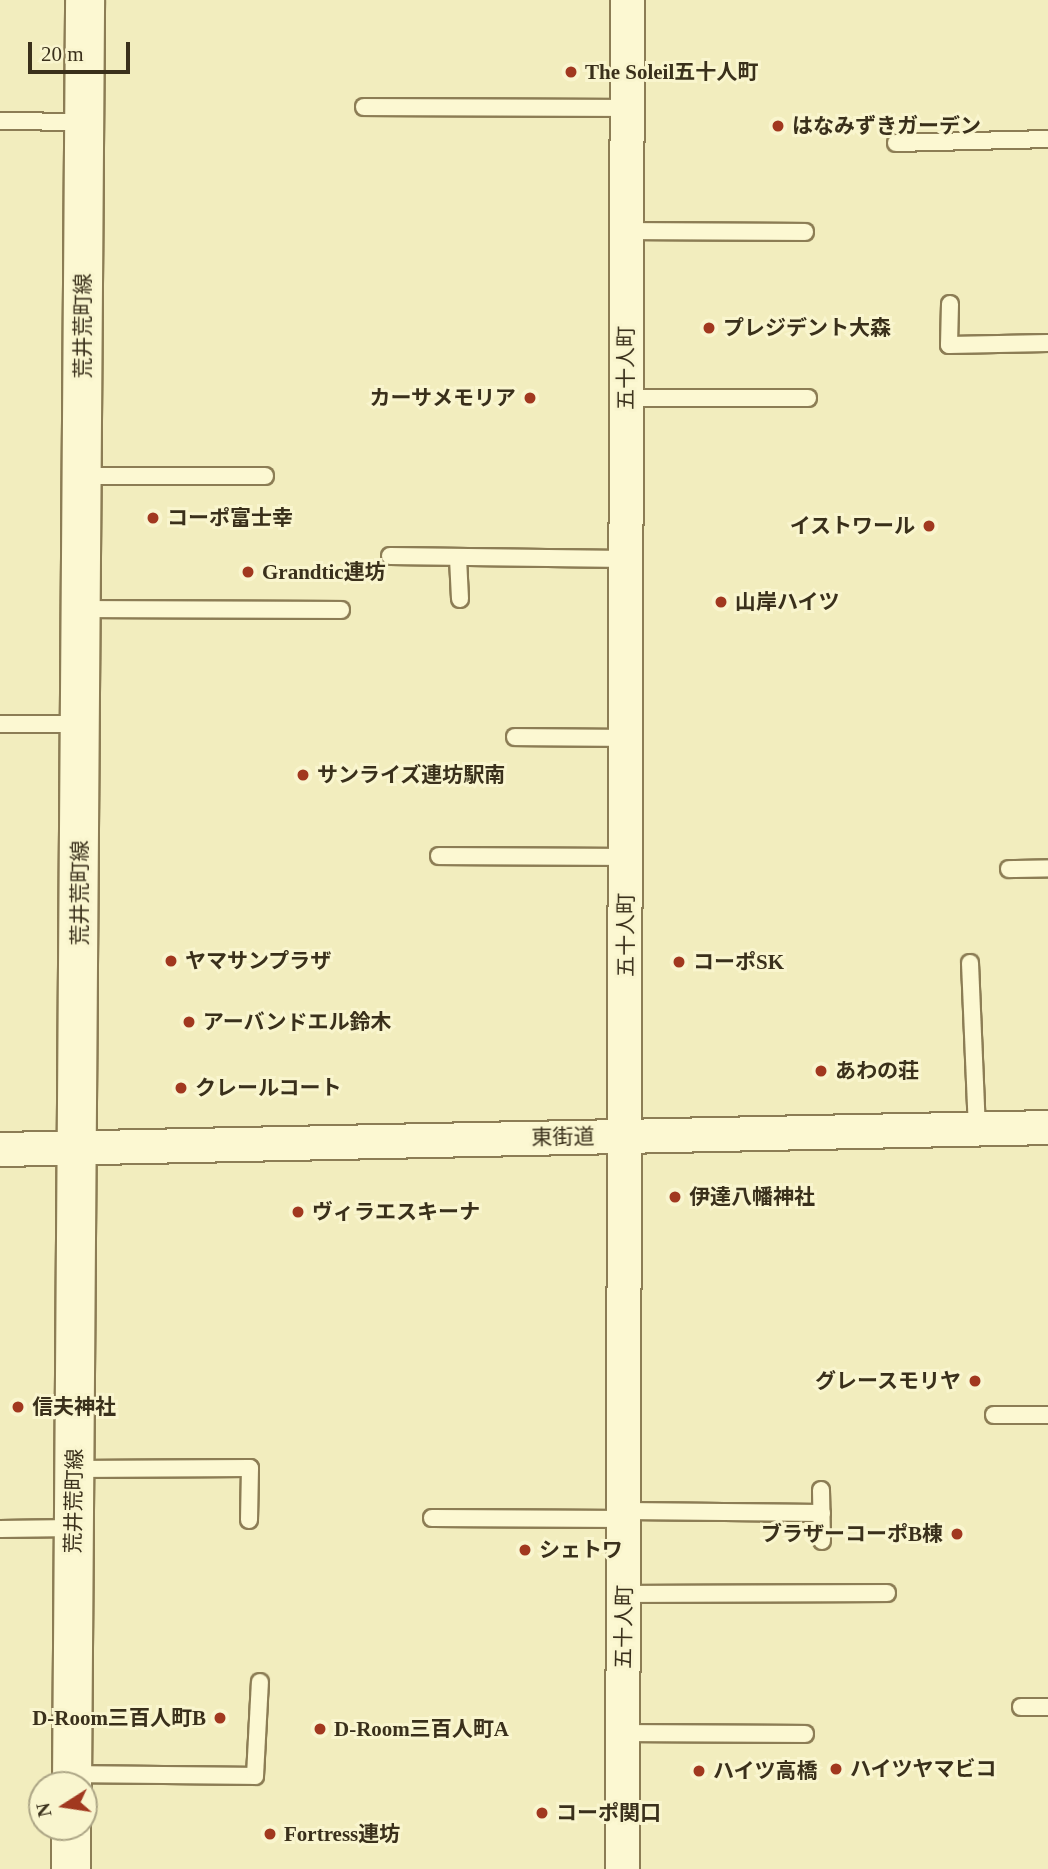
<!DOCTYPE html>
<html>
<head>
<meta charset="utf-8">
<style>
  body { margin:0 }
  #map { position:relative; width:1048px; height:1869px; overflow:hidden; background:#f2edbe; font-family:"Times New Roman","Noto Sans JP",serif }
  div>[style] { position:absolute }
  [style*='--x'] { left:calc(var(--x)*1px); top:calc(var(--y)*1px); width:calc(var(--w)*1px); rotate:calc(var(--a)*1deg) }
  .roads { filter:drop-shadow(2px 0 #8c7d55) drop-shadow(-2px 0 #8c7d55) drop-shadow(0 2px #8c7d55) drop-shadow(0 -2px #8c7d55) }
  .service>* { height:16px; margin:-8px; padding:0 8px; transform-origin:8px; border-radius:8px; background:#fcf8d2 }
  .minor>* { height:33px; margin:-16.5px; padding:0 16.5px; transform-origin:16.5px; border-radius:16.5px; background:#fcf8d2 }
  .secondary>* { height:38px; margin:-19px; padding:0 19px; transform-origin:19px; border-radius:19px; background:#fcf8d2 }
  .dots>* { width:19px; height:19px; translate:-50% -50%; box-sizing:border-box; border:4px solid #f9f5ce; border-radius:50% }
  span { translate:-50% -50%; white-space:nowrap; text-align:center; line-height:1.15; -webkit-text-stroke:6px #f9f5ce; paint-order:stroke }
  .poi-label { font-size:21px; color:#3a301b; font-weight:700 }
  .left { translate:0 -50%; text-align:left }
  .right { translate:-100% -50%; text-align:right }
  .street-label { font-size:21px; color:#3a301b }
  .north { position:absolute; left:28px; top:1771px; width:70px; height:70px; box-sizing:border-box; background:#f9f5ce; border:2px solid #ada686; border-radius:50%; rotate:258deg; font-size:19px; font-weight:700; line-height:28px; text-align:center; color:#3a301b }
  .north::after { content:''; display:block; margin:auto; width:24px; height:32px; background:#a1381f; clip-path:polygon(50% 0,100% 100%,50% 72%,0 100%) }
  .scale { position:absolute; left:28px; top:42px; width:102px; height:32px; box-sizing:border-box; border:4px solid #3a301b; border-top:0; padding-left:9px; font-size:21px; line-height:24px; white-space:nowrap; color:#3a301b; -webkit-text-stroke:5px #f9f5ce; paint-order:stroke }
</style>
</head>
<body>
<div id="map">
  <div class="roads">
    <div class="service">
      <i style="--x:364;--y:107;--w:263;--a:0.2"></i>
      <i style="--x:0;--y:121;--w:84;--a:0.7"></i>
      <i style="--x:896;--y:143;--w:152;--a:-1.5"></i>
      <i style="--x:626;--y:231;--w:179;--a:0.3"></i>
      <i style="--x:950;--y:304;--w:41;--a:91.4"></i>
      <i style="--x:949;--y:345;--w:99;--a:-1.2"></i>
      <i style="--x:627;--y:398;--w:181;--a:0"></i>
      <i style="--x:82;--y:476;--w:183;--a:0"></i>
      <i style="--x:390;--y:556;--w:236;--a:0.7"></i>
      <i style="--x:458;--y:558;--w:41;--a:87.2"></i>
      <i style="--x:81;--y:609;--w:260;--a:0.2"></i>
      <i style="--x:0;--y:724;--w:81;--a:0"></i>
      <i style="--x:515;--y:737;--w:111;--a:0.5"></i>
      <i style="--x:439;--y:856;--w:187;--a:0.3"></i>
      <i style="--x:1009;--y:869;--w:39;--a:-1"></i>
      <i style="--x:970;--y:963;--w:166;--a:87.6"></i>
      <i style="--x:994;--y:1415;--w:54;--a:0"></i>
      <i style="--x:74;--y:1469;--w:176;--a:-0.3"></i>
      <i style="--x:250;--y:1468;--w:52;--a:91.1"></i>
      <i style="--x:821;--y:1490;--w:51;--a:88.9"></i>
      <i style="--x:626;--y:1511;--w:196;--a:0.6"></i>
      <i style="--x:432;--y:1518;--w:194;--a:0.3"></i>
      <i style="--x:0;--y:1529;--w:74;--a:-0.8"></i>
      <i style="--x:625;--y:1594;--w:262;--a:-0.2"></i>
      <i style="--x:1021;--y:1707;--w:27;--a:0"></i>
      <i style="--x:624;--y:1733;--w:181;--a:0.3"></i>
      <i style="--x:72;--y:1774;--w:183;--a:0.6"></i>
      <i style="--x:255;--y:1776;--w:94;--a:-87"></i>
    </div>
    <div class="minor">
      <i style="--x:0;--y:1149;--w:1048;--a:-1.2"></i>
      <i style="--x:622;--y:1869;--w:1869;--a:-89.85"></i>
    </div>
    <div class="secondary">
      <i style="--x:72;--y:1785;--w:1785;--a:-89.58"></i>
      <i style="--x:71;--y:1869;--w:42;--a:-90"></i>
    </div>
  </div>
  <div class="dots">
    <i style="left:571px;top:72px;background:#a1381f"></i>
    <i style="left:778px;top:126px;background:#a1381f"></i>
    <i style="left:709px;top:328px;background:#a1381f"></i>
    <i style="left:530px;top:398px;background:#a1381f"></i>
    <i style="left:153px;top:518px;background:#a1381f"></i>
    <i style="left:929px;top:526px;background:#a1381f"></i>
    <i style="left:248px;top:572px;background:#a1381f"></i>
    <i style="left:721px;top:602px;background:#a1381f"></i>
    <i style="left:303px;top:775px;background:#a1381f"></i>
    <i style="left:171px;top:961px;background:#a1381f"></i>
    <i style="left:679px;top:962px;background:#a1381f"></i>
    <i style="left:189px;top:1022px;background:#a1381f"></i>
    <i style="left:821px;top:1071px;background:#a1381f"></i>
    <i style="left:181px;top:1088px;background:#a1381f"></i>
    <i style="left:675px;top:1197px;background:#a1381f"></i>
    <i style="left:298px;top:1212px;background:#a1381f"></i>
    <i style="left:975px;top:1381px;background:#a1381f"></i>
    <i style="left:18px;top:1407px;background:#a1381f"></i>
    <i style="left:957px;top:1534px;background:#a1381f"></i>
    <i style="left:525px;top:1550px;background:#a1381f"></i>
    <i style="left:220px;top:1718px;background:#a1381f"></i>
    <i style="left:320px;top:1729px;background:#a1381f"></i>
    <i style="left:836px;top:1769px;background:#a1381f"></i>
    <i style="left:699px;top:1771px;background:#a1381f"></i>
    <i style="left:542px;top:1813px;background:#a1381f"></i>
    <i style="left:270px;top:1834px;background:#a1381f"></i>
  </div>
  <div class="poi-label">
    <span class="left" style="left:585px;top:72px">The Soleil五十人町</span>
    <span class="left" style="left:792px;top:126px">はなみずきガーデン</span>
    <span class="left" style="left:723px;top:328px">プレジデント大森</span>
    <span class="right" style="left:516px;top:398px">カーサメモリア</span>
    <span class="left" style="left:167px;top:518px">コーポ富士幸</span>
    <span class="right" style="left:915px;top:526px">イストワール</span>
    <span class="left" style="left:262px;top:572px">Grandtic連坊</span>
    <span class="left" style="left:735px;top:602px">山岸ハイツ</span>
    <span class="left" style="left:317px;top:775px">サンライズ連坊駅南</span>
    <span class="left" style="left:185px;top:961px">ヤマサンプラザ</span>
    <span class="left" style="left:693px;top:962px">コーポSK</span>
    <span class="left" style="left:203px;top:1022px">アーバンドエル鈴木</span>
    <span class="left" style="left:835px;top:1071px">あわの荘</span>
    <span class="left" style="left:195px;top:1088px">クレールコート</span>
    <span class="left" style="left:689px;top:1197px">伊達八幡神社</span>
    <span class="left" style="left:312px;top:1212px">ヴィラエスキーナ</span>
    <span class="right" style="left:961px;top:1381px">グレースモリヤ</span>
    <span class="left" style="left:32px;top:1407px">信夫神社</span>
    <span class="right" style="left:943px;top:1534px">ブラザーコーポB棟</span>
    <span class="left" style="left:539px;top:1550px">シェトワ</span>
    <span class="right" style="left:206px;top:1718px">D-Room三百人町B</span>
    <span class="left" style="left:334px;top:1729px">D-Room三百人町A</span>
    <span class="left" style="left:850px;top:1769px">ハイツヤマビコ</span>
    <span class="left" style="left:713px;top:1771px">ハイツ高橋</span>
    <span class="left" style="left:556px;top:1813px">コーポ関口</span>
    <span class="left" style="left:284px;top:1834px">Fortress連坊</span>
  </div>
  <div class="street-label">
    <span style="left:83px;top:326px;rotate:-90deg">荒井荒町線</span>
    <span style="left:626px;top:368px;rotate:-90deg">五十人町</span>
    <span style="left:80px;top:893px;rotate:-90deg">荒井荒町線</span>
    <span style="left:626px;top:935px;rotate:-90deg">五十人町</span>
    <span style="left:563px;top:1137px;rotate:-1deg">東街道</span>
    <span style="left:74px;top:1501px;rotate:-89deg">荒井荒町線</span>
    <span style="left:624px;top:1627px;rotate:-89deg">五十人町</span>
  </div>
  <div class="north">N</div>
  <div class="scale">20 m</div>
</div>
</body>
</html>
